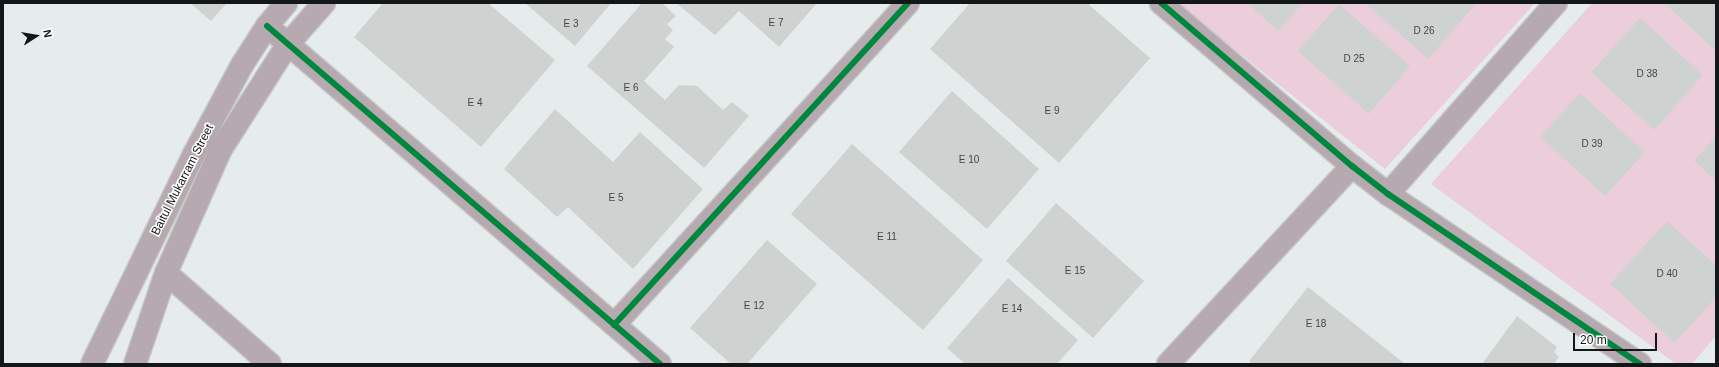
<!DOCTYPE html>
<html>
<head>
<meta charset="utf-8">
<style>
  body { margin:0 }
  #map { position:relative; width:1719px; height:367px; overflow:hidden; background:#e6eceb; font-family:Helvetica,sans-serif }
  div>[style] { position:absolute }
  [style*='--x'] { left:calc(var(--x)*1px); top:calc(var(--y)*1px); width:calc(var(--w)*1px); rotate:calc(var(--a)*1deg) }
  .green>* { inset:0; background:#ebceda }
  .building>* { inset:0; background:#ced3d2 }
  .roads { filter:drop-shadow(1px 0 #c5c9c8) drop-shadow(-1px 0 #c5c9c8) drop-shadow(0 1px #c5c9c8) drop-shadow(0 -1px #c5c9c8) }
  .minor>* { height:22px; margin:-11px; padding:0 11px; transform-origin:11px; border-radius:11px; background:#b6a9af }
  .tertiary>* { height:22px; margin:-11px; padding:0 11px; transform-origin:11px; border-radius:11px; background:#b6a9af }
  .cycleway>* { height:6px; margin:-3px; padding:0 3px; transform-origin:3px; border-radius:3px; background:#00873e }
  span { translate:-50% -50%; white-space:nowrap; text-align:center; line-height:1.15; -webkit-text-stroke:3px #fff; paint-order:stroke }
  .number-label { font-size:10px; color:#434747 }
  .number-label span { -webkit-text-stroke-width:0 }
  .street-label { font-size:12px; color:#131717 }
  .frame { position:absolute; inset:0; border:4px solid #131717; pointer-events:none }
  .north { position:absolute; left:16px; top:16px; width:40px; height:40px; -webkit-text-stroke:3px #fff; paint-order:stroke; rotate:78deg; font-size:11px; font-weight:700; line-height:16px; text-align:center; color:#131717 }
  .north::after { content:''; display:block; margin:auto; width:14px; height:18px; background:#131717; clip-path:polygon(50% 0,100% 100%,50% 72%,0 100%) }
  .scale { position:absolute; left:1573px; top:333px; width:84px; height:18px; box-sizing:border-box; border:2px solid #131717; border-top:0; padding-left:5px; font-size:12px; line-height:14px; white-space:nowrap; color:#131717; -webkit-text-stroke:3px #fff; paint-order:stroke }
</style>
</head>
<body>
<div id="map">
  <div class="green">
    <i style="clip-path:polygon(1176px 3px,1535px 3px,1385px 169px)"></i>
    <i style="clip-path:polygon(1592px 3px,1716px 3px,1716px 336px,1692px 364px,1676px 364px,1431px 184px)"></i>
  </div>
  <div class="building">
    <i style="clip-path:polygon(190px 3px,227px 3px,211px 21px)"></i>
    <i style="clip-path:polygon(383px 3px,488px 3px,555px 60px,481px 147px,354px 37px)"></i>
    <i style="clip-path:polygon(525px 3px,611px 3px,575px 46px)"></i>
    <i style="clip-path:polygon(642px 3px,662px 3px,676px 16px,667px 24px,673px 30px,665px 39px,674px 47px,644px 81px,665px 100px,679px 85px,697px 86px,723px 110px,732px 102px,749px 116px,704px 168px,587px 66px)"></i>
    <i style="clip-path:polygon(676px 3px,817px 3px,779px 47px,739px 11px,715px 35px)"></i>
    <i style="clip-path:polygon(970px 3px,1087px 3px,1150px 58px,1059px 163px,930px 49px)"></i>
    <i style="clip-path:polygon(1247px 3px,1303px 3px,1278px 31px)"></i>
    <i style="clip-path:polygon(1365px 3px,1477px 3px,1428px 59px)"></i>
    <i style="clip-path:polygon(1664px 3px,1716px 3px,1716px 51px)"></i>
    <i style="clip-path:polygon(1339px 4px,1410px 66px,1369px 114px,1298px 51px)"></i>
    <i style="clip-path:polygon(1640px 18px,1703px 75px,1654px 130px,1591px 72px)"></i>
    <i style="clip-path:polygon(952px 91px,1039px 169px,987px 229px,899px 152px)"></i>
    <i style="clip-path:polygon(1580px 93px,1645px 152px,1605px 196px,1540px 137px)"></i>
    <i style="clip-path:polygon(555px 109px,613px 162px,640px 132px,703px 189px,633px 269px,568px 207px,557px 217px,504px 169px)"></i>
    <i style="clip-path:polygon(1716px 136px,1716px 181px,1694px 161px)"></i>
    <i style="clip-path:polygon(852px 144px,983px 260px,923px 330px,791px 214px)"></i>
    <i style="clip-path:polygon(1056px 203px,1144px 281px,1093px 338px,1006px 261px)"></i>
    <i style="clip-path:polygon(1667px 221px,1716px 265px,1716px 297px,1675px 343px,1610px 284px)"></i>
    <i style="clip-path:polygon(767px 240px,817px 284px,747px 364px,731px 364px,690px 328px)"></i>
    <i style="clip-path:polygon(1008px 278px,1078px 340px,1057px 364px,965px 364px,947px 348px)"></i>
    <i style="clip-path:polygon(1308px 287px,1405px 364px,1252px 364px,1249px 361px)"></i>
    <i style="clip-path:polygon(1517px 316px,1557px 347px,1554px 352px,1559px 357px,1554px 364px,1482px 364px)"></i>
  </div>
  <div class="roads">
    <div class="minor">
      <i style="--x:1161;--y:3;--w:251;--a:40.5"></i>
      <i style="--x:1352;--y:166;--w:46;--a:37.9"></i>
      <i style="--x:1388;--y:194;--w:304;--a:34"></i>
      <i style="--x:1388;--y:194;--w:254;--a:-48.7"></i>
      <i style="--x:166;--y:273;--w:138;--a:41.2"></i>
      <i style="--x:614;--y:325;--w:436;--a:-47.6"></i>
      <i style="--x:92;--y:364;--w:231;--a:-64.1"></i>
      <i style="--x:193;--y:156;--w:103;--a:-61.7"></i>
      <i style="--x:242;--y:65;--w:46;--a:-57.3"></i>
      <i style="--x:267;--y:26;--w:30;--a:-50"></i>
      <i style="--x:135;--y:364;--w:96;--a:-71.2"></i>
      <i style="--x:166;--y:273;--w:136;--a:-66.1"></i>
      <i style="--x:221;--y:149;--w:125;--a:-57.5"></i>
      <i style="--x:288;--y:44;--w:55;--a:-48.7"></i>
      <i style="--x:1168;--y:364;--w:270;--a:-47.1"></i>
    </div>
    <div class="tertiary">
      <i style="--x:267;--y:26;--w:518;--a:40.7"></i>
    </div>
  </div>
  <div class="cycleway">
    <i style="--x:1161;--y:3;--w:251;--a:40.5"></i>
    <i style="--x:1352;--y:166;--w:46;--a:37.9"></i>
    <i style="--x:1388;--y:194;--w:304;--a:34"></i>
    <i style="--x:267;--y:26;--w:518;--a:40.7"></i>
    <i style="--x:614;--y:325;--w:436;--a:-47.6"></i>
  </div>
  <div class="number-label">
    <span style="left:776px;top:23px">E 7</span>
    <span style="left:571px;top:24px">E 3</span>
    <span style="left:1424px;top:31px">D 26</span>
    <span style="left:1354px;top:59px">D 25</span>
    <span style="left:1647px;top:74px">D 38</span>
    <span style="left:631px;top:88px">E 6</span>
    <span style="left:475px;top:103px">E 4</span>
    <span style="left:1052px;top:111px">E 9</span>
    <span style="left:1592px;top:144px">D 39</span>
    <span style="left:969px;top:160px">E 10</span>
    <span style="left:616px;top:198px">E 5</span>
    <span style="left:887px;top:237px">E 11</span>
    <span style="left:1075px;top:271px">E 15</span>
    <span style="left:1667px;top:274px">D 40</span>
    <span style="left:754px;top:306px">E 12</span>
    <span style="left:1012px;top:309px">E 14</span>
    <span style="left:1316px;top:324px">E 18</span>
  </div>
  <div class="street-label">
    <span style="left:183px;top:180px;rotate:-63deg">Baitul Mukarram Street</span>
  </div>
  <div class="frame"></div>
  <div class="north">N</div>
  <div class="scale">20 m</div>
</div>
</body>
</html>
